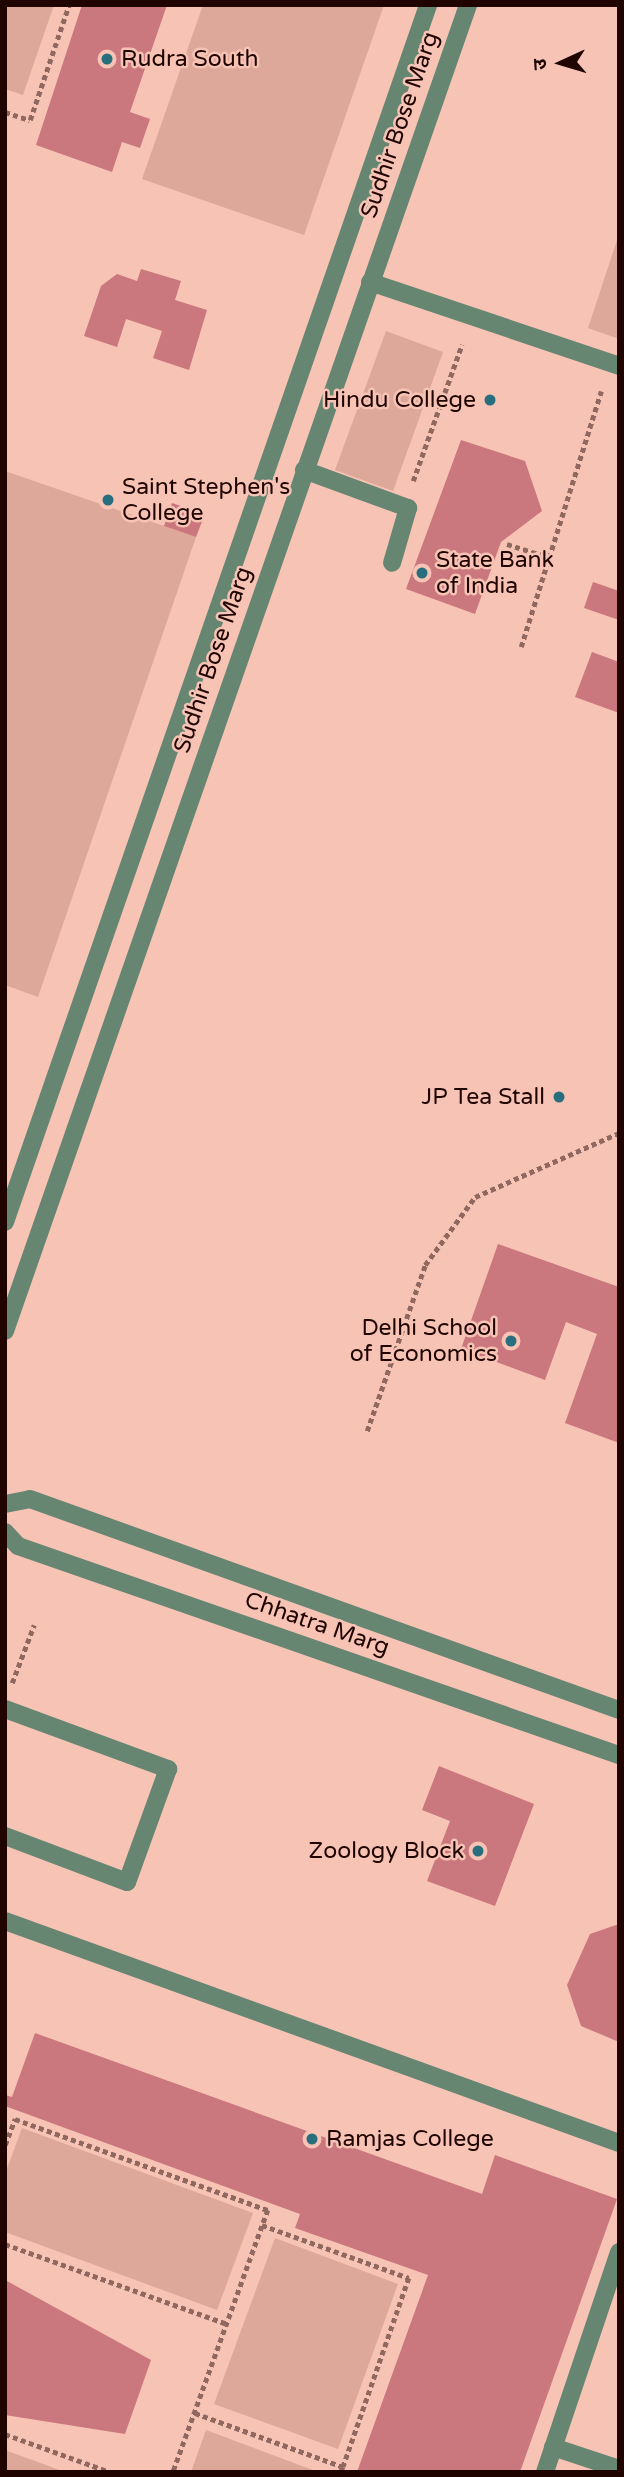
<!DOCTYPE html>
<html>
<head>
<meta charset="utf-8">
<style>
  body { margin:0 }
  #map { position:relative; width:624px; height:2477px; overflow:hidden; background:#f7c3b5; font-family:"Varela Round","Noto Sans Devanagari",sans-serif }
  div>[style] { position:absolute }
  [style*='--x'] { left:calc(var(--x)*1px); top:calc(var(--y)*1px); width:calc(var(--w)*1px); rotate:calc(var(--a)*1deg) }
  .green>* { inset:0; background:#dda799 }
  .building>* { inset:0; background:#ca777d }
  .path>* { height:4.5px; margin-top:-2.25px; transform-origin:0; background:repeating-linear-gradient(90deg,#90685f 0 5px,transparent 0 8.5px) }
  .service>* { height:18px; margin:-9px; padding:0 9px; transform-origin:9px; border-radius:9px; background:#678672 }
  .minor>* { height:18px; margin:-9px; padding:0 9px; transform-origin:9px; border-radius:9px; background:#678672 }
  .tertiary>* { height:18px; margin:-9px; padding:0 9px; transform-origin:9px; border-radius:9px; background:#678672 }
  .dots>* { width:19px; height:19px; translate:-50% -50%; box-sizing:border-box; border:4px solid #f7c3b5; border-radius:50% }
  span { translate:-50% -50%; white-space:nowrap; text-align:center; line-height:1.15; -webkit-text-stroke:5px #f7c3b5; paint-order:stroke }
  .poi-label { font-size:23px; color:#1f0400 }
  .left { translate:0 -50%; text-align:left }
  .right { translate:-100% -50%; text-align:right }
  .street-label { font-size:23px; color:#1f0400 }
  .frame { position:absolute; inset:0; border:7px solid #1f0400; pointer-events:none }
  .north { position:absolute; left:526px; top:28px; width:70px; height:70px; -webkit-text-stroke:5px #f7c3b5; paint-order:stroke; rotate:266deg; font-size:19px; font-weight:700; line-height:28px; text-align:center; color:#1f0400 }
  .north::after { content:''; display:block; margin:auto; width:24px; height:32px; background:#1f0400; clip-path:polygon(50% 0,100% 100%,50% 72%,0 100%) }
</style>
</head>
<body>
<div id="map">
  <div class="green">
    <i style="clip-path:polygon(5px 5px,54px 5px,23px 95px,5px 89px)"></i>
    <i style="clip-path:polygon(203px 5px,384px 5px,304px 235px,142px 179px)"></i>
    <i style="clip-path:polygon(619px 234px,619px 339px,588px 328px)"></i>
    <i style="clip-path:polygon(386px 331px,443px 352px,393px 491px,335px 470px)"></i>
    <i style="clip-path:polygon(5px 471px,196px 537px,38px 997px,5px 985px)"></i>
    <i style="clip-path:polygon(22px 2128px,253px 2213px,217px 2310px,5px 2232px,5px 2174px)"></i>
    <i style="clip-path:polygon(275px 2238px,398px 2284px,338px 2449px,214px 2404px)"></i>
    <i style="clip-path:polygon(206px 2430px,318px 2472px,191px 2472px)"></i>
    <i style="clip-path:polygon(5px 2450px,65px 2472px,5px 2472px)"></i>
  </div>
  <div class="building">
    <i style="clip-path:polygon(82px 5px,167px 5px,130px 112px,150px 119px,140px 148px,122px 142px,112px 172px,36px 145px)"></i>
    <i style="clip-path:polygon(141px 269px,181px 281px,175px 300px,207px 310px,189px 370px,153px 358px,162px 331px,126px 319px,117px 347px,84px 336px,101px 286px,117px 274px,137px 281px)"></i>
    <i style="clip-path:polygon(461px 440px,525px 461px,542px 511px,501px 542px,475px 614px,406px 589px)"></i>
    <i style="clip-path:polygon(172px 503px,205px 514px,196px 537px,164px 526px)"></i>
    <i style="clip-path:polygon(593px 582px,619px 591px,619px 620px,584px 608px)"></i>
    <i style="clip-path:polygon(592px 652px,619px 662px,619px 713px,575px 697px)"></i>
    <i style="clip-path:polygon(498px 1244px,619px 1287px,619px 1443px,565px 1423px,597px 1334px,566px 1322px,545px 1380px,461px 1349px)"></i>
    <i style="clip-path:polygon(439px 1766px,534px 1804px,495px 1906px,427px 1881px,450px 1821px,422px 1810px)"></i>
    <i style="clip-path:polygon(619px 1924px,619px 2042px,581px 2026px,567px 1985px,590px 1934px)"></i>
    <i style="clip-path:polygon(35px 2033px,482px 2194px,495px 2155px,617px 2199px,520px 2472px,357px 2472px,428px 2275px,295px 2228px,300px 2214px,5px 2106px,5px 2095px,12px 2097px)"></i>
    <i style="clip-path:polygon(5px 2280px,151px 2360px,125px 2434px,5px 2415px)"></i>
  </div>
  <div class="path">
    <i style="--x:5;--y:112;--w:26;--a:18"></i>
    <i style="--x:30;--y:120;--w:121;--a:-71.3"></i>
    <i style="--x:413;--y:481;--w:145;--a:-70.3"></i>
    <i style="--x:507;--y:544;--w:46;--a:17.7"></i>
    <i style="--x:521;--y:647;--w:268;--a:-72.6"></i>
    <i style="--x:367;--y:1431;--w:176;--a:-70.7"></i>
    <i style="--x:425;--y:1265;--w:84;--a:-53.7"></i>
    <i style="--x:475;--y:1197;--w:158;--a:-24"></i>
    <i style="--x:12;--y:1683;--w:62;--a:-69.2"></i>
    <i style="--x:5;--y:2145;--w:28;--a:-69"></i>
    <i style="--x:15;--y:2119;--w:269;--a:19.8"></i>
    <i style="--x:268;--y:2210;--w:279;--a:109.9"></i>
    <i style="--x:262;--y:2225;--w:156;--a:19.8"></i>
    <i style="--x:409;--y:2278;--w:200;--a:109.2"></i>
    <i style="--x:5;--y:2244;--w:236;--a:19.8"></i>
    <i style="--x:195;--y:2413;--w:158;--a:20"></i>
    <i style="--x:343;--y:2467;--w:5;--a:112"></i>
    <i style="--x:5;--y:2434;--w:112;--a:19.9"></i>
  </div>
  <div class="service">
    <i style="--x:304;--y:470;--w:111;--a:20.1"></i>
    <i style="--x:408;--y:508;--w:57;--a:106.2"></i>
  </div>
  <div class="minor">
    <i style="--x:370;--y:282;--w:263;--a:18.6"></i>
    <i style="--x:5;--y:1709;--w:174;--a:20.2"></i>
    <i style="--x:168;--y:1769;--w:120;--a:109.9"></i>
    <i style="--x:127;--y:1882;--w:130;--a:-159.3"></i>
    <i style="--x:5;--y:1921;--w:653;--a:19.88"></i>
    <i style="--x:553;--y:2447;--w:70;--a:18.4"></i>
    <i style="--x:545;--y:2472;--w:232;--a:-71.4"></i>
  </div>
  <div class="tertiary">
    <i style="--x:5;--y:1222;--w:1288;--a:-70.83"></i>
    <i style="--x:5;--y:1331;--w:1405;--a:-70.75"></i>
    <i style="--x:5;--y:1504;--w:25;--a:-11"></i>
    <i style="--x:30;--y:1499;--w:626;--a:19.71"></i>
    <i style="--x:5;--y:1532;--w:19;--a:47"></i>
    <i style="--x:18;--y:1546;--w:636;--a:19.18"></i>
  </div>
  <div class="dots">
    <i style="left:107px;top:59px;background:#296e7d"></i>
    <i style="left:490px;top:400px;background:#296e7d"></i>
    <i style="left:108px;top:500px;background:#296e7d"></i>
    <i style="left:422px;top:573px;background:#296e7d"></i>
    <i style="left:559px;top:1097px;background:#296e7d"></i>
    <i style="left:511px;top:1341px;background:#296e7d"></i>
    <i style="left:478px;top:1851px;background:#296e7d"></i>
    <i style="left:312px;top:2139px;background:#296e7d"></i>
  </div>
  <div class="poi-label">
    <span class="left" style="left:121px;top:59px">Rudra South</span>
    <span class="right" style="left:476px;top:400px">Hindu College</span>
    <span class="left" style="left:122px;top:500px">Saint Stephen's<br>College</span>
    <span class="left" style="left:436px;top:573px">State Bank<br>of India</span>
    <span class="right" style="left:545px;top:1097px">JP Tea Stall</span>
    <span class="right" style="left:497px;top:1341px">Delhi School<br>of Economics</span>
    <span class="right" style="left:464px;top:1851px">Zoology Block</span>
    <span class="left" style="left:326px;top:2139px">Ramjas College</span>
  </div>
  <div class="street-label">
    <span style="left:400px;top:125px;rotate:-71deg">Sudhir Bose Marg</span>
    <span style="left:213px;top:660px;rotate:-71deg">Sudhir Bose Marg</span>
    <span style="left:317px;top:1624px;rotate:19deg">Chhatra Marg</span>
  </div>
  <div class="frame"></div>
  <div class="north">उ</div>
</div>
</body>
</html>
